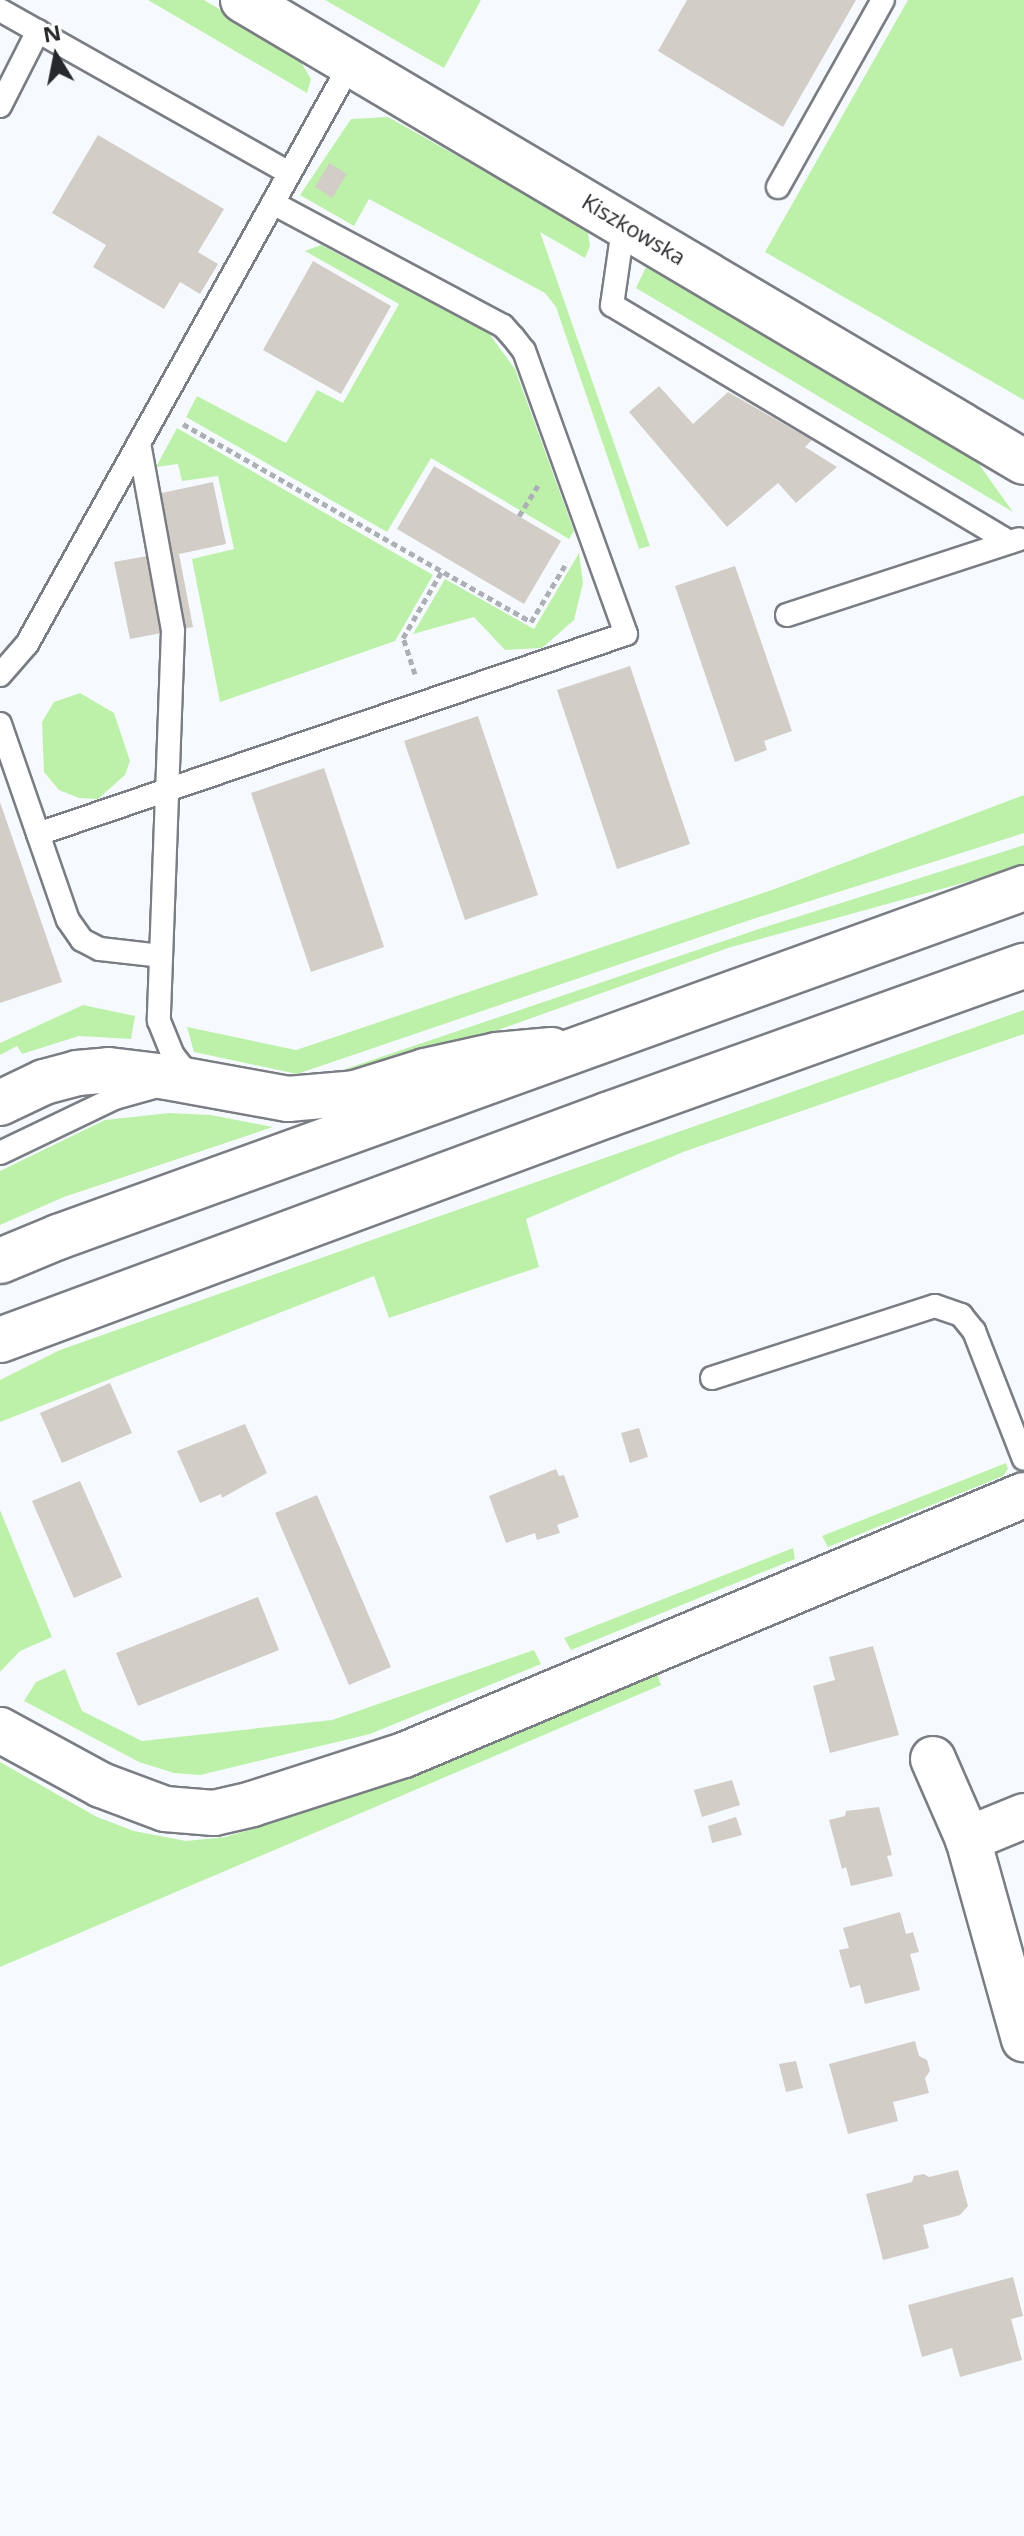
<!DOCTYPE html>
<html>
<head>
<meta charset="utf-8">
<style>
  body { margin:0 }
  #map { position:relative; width:1024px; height:2536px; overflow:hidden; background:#f6faff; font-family:"Open Sans",sans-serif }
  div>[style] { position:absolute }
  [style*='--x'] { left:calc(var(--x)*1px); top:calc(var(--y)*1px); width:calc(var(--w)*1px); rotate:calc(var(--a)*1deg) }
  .green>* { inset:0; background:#bdf1aa }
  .building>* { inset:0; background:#d2cdc7 }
  .path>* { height:5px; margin-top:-2.5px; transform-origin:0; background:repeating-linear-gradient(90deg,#acafb3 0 6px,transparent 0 10px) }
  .roads { filter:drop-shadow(2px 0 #7a7d83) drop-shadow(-2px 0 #7a7d83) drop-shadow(0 2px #7a7d83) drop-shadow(0 -2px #7a7d83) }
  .service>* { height:22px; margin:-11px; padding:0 11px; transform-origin:11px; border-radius:11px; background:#fff }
  .minor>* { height:44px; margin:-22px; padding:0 22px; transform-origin:22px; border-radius:22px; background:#fff }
  .secondary>* { height:44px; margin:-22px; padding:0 22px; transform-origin:22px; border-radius:22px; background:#fff }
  span { translate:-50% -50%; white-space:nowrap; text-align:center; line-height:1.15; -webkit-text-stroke:7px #fff; paint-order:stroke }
  .street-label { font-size:22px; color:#27282b }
  .north { position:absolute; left:16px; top:16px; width:80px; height:80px; -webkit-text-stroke:6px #fff; paint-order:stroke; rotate:350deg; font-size:22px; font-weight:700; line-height:32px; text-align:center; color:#27282b }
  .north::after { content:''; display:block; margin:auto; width:28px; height:36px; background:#27282b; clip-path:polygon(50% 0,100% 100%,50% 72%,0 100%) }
</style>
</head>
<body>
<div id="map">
  <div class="green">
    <i style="clip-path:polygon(148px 0,204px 0,296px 54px,311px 79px,307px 93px)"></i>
    <i style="clip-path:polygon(325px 0,481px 0,444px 68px)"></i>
    <i style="clip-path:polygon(908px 0,1024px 0,1024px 400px,765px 252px)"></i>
    <i style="clip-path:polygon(388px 117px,582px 226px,588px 233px,590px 246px,585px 258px,540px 232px,650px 546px,639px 549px,556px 307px,545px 293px,369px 199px,354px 226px,300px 195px,351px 119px)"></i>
    <i style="clip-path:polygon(321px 245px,488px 332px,515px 369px,574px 531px,569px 539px,431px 458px,387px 532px,186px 417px,197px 396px,286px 443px,317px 390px,343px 403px,399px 304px,305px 251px)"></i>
    <i style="clip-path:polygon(646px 267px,976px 460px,1013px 512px,636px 288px)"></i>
    <i style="clip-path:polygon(177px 428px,433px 575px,395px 641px,220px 702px,192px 559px,234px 549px,218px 476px,182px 481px,178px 464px,156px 467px)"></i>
    <i style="clip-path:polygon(579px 553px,583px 583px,574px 620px,542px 648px,505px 650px,474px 617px,413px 634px,445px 579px,534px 629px)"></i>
    <i style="clip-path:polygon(80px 693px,114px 713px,130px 761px,125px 775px,98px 799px,79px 798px,59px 790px,44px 772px,42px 722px,54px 702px)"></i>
    <i style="clip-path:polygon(1024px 795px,1024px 833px,750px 920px,297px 1074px,194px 1052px,187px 1027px,296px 1050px,772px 890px)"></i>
    <i style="clip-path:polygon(1024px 845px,1024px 865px,1003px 872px,728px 948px,400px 1065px,304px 1083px,762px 928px)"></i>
    <i style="clip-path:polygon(83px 1005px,135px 1016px,131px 1039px,79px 1036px,22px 1054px,17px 1046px,0 1055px,0 1043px)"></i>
    <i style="clip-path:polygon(1024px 1010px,1024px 1034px,683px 1152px,526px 1219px,539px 1267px,389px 1318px,374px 1276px,0 1422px,0 1380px,60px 1350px)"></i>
    <i style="clip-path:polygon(169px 1113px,211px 1115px,273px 1127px,64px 1197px,0 1225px,0 1171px,105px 1120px)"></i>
    <i style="clip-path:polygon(1006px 1463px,1008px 1469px,1003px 1476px,828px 1547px,822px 1536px)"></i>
    <i style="clip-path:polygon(0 1510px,52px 1637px,20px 1651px,0 1672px)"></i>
    <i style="clip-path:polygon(793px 1548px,795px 1559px,571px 1650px,564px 1638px)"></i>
    <i style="clip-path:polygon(534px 1650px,541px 1664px,370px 1734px,200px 1775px,174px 1773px,139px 1762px,24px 1701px,36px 1682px,65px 1669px,82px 1711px,142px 1741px,332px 1720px)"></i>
    <i style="clip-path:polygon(657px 1673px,661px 1685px,0 1967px,0 1762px,97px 1817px,134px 1831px,186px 1841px,225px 1837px,266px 1825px)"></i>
  </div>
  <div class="building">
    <i style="clip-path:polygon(687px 0,856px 0,783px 127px,658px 51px)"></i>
    <i style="clip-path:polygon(98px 135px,224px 209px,198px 252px,218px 264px,200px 294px,180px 282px,164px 309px,93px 267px,106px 245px,52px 213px)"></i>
    <i style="clip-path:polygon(329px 163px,347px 174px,332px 198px,315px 187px)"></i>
    <i style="clip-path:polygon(313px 261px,391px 306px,341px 394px,263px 350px)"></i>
    <i style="clip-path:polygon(659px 386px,693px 424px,728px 392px,812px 440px,805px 447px,837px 467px,796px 503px,778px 483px,727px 527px,629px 412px)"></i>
    <i style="clip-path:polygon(434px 466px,561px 541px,524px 604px,397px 529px)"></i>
    <i style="clip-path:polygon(213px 482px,226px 544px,179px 554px,193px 627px,130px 639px,114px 562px,169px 552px,157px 494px)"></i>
    <i style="clip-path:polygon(735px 566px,792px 731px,764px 741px,767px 750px,735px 762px,675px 586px)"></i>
    <i style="clip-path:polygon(630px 666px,690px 844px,617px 869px,557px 690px)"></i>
    <i style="clip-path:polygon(478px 716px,538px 895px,465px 920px,404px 741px)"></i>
    <i style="clip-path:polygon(324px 768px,384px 947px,311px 972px,251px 793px)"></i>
    <i style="clip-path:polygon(0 802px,62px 982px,0 1003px)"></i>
    <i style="clip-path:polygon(110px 1383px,132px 1433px,62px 1463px,40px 1413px)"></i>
    <i style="clip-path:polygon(245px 1424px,267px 1473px,222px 1498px,221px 1494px,200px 1503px,177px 1451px)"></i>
    <i style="clip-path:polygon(639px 1428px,648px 1457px,630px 1463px,621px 1433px)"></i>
    <i style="clip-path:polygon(556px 1469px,559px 1476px,564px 1475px,579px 1517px,557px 1525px,560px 1533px,537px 1540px,535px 1533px,506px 1543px,489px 1496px)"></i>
    <i style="clip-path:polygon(80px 1481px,122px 1577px,74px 1598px,32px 1501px)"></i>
    <i style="clip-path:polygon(317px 1495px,391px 1667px,349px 1685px,275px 1513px)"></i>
    <i style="clip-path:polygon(258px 1597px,279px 1650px,138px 1706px,116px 1653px)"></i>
    <i style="clip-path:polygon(873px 1646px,899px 1735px,830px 1753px,813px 1686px,835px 1680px,829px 1657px)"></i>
    <i style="clip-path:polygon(732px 1780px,740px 1805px,702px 1817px,694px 1790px)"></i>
    <i style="clip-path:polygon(879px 1807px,892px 1855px,887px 1856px,893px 1876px,851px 1886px,846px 1867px,842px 1869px,829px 1820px,845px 1816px,846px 1811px)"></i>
    <i style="clip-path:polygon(736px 1817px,742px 1835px,712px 1843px,708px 1826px)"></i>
    <i style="clip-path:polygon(900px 1912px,906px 1934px,913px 1932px,919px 1952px,910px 1954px,920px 1990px,865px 2004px,860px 1985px,850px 1988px,839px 1950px,849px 1948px,843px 1928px)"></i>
    <i style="clip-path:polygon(915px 2041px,919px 2056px,927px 2060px,930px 2071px,925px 2078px,929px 2093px,893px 2102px,898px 2121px,848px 2134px,829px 2064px)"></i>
    <i style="clip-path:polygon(796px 2061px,803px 2088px,786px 2092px,779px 2064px)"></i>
    <i style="clip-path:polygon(958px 2170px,968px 2206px,960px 2215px,923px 2225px,929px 2248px,883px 2260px,866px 2194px,912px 2182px,914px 2176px,924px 2174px,929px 2177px)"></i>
    <i style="clip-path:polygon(1013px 2277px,1023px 2316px,1011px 2319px,1022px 2360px,960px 2377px,952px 2348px,922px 2357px,908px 2305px)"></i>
  </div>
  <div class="path">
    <i style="--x:183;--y:424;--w:400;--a:29.6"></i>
    <i style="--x:531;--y:622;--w:70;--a:-59"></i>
    <i style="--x:519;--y:516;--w:39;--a:-58"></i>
    <i style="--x:415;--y:674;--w:38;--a:-108"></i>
    <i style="--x:403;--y:638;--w:78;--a:-59.8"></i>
  </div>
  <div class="roads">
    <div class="service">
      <i style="--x:0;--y:10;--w:332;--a:29.4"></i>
      <i style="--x:0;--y:106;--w:84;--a:-63.1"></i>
      <i style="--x:778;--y:187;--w:214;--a:-60.7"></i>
      <i style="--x:624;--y:222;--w:84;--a:98.2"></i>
      <i style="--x:612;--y:305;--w:463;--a:30.8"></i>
      <i style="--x:139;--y:443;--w:191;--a:79.7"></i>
      <i style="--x:173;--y:631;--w:390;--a:92.1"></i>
      <i style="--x:159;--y:1021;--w:35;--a:68"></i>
      <i style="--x:172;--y:1054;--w:31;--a:52"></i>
      <i style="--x:787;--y:615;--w:244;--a:-18.1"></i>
      <i style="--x:0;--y:675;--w:41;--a:-48.9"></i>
      <i style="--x:27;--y:644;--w:665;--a:-60.85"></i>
      <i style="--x:0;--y:724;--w:207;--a:70.9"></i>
      <i style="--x:68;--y:920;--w:24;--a:55"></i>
      <i style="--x:82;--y:940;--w:20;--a:27"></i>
      <i style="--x:100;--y:949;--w:61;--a:6.5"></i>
      <i style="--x:38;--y:834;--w:621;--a:-18.79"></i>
      <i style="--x:626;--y:634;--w:301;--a:-109.8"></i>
      <i style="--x:524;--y:351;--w:18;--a:-128"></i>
      <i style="--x:513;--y:337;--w:15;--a:-132"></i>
      <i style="--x:503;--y:326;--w:261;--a:-151.9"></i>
      <i style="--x:0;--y:1153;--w:127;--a:-25.6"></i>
      <i style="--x:115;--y:1098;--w:41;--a:-15.8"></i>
      <i style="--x:712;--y:1378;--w:234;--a:-17.9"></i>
      <i style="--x:935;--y:1306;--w:28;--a:19"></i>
      <i style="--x:961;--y:1315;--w:21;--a:51"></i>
      <i style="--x:974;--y:1331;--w:137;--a:68.7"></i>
    </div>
    <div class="minor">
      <i style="--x:0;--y:1103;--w:49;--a:-25.5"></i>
      <i style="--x:44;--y:1082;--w:34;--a:-15"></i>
      <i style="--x:77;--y:1073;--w:32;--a:-5"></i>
      <i style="--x:109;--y:1070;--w:58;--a:6.9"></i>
      <i style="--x:167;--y:1077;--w:123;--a:10.3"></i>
      <i style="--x:288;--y:1099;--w:67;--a:-5.1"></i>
      <i style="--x:355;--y:1093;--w:73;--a:-17.4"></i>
      <i style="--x:425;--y:1071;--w:74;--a:-12.5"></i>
      <i style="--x:497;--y:1055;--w:55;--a:-5.2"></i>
      <i style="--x:0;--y:1730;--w:115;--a:28.6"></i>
      <i style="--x:101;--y:1785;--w:68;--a:20.6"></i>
      <i style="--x:165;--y:1809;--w:49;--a:4.7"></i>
      <i style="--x:214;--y:1813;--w:39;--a:-13"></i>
      <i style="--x:252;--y:1804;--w:160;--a:-17.9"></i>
      <i style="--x:404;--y:1755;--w:672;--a:-22.75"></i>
      <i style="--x:933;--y:1759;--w:87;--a:66.4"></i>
      <i style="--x:1024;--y:1816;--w:61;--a:157.7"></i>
      <i style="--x:968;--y:1839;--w:208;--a:74.4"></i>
    </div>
    <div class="secondary">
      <i style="--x:243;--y:0;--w:907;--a:30.61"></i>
      <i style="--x:0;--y:1261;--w:63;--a:-22.5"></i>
      <i style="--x:58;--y:1237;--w:1027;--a:-19.86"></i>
      <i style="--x:0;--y:1340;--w:647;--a:-20.34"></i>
      <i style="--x:607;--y:1115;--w:443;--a:-19.7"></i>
    </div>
  </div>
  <div class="street-label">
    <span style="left:634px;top:229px;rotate:31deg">Kiszkowska</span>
  </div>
  <div class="north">N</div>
</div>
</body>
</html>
